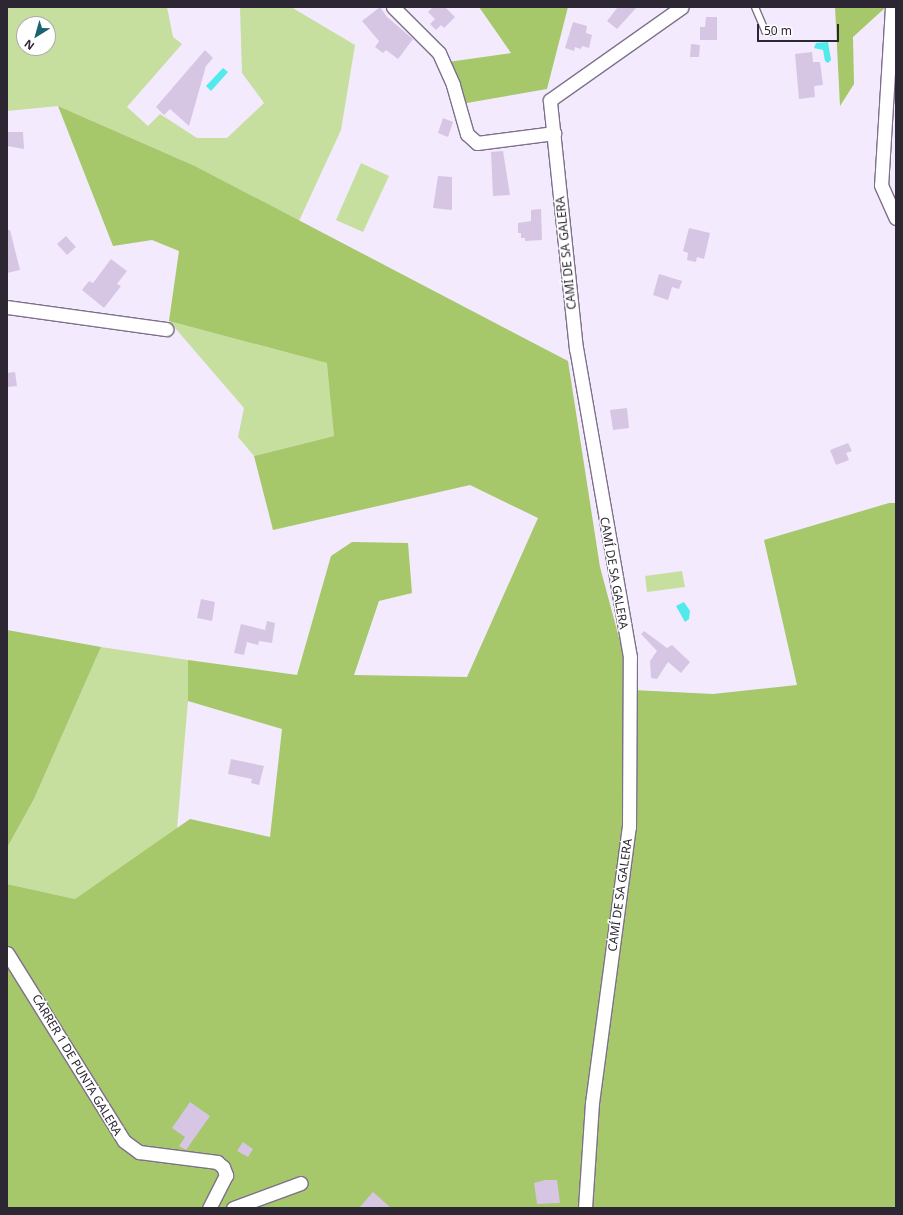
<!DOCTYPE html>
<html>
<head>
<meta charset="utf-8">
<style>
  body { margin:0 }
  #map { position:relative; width:903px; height:1215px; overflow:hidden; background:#f3eafd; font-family:"Noto Sans",sans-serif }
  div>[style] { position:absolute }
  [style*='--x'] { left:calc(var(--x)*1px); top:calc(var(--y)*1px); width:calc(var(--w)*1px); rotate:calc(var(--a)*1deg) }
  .green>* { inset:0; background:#c6df9f }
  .forest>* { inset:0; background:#a6c76a }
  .water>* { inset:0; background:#50e9ec }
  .building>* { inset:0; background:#d6c6e3 }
  .roads { filter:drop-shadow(1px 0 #7d708b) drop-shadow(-1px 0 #7d708b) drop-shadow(0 1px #7d708b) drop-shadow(0 -1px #7d708b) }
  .lane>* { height:6px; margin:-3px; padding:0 3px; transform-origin:3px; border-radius:3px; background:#fff }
  .street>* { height:13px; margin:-6.5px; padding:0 6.5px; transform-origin:6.5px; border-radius:6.5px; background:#fff }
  span { translate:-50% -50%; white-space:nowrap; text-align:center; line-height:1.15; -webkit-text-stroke:3px #fff; paint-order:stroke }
  .street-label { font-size:12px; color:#2c2732 }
  .frame { position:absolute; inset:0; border:8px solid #2c2732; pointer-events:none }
  .north { position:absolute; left:16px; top:16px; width:40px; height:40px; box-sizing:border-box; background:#fff; border:1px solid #aba9ad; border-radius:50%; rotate:217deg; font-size:11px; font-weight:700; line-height:16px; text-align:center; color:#2c2732 }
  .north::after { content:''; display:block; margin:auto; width:14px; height:18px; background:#1a6371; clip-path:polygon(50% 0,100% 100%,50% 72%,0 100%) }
  .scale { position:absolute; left:757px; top:24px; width:82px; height:18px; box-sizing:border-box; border:2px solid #2c2732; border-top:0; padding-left:5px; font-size:12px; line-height:14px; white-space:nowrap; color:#2c2732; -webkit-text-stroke:3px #fff; paint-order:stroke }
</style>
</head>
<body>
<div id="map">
  <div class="green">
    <i style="clip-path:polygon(evenodd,7px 7px,167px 7px,173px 37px,182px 44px,127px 107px,148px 126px,160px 114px,197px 138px,227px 138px,264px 103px,242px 73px,240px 7px,291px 7px,355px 45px,341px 130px,299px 221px,195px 166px,58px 106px,7px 111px,7px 7px,24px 24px,48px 24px,48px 48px,24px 48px,24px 24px)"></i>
    <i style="clip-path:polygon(361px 163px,389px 176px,363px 232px,336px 220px)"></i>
    <i style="clip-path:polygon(169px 321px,328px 363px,334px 436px,254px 456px,238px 437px,244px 408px)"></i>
    <i style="clip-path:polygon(682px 571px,685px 587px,647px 592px,645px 576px)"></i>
    <i style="clip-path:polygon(101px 647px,188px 660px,188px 701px,177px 829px,75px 899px,7px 884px,7px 848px,34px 799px)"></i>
  </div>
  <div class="forest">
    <i style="clip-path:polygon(479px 7px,568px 7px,547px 89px,461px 104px,448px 62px,511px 53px)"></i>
    <i style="clip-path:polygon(835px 7px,886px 7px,853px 37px,854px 84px,840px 106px)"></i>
    <i style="clip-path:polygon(58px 106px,195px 166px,568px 361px,600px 567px,633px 690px,713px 694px,797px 685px,764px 540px,889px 503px,896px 503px,896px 1208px,7px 1208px,7px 884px,75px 899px,190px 819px,270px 837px,282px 729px,188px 701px,188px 660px,297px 675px,331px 556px,352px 542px,408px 543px,412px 593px,379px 601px,354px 675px,467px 677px,538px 518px,470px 485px,273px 530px,254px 456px,334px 436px,327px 363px,169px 321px,179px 251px,152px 240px,113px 246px)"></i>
    <i style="clip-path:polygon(7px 630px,101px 647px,34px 799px,7px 848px)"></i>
  </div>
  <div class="water">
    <i style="clip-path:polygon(828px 42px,831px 60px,828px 63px,825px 61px,823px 50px,814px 48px,816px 43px)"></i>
    <i style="clip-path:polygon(223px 68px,228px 72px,211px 91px,206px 86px)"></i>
    <i style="clip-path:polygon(684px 602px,690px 611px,689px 619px,685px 622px,676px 606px)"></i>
  </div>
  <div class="building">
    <i style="clip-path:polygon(380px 7px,387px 17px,413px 39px,398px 59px,386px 50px,383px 53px,375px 47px,379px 41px,362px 21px)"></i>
    <i style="clip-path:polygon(433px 7px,445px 7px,455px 17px,444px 28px,441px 25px,436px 30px,430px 24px,435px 19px,428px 12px)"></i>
    <i style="clip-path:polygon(618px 7px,637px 7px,617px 29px,607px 21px)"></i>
    <i style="clip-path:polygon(706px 17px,717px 17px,717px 40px,700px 40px,700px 27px,705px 27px)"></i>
    <i style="clip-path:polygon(573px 22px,587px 26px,586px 33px,592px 35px,589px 48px,582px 46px,581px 49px,575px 47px,574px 51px,565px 48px)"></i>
    <i style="clip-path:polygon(691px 44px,700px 45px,699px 57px,690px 57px)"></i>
    <i style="clip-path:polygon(205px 50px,213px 58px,206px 66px,189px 126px,170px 109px,164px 115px,156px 107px)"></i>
    <i style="clip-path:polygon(812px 52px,813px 62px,820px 62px,823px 85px,814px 86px,815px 97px,799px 99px,795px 54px)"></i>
    <i style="clip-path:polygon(443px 118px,453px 122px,448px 137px,438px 133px)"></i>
    <i style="clip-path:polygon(7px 132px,23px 132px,24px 149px,7px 146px)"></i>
    <i style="clip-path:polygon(503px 151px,510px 195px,493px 196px,491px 152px)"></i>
    <i style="clip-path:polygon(438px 176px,452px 177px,452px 210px,433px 208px)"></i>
    <i style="clip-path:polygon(541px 209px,542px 240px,525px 241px,525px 238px,521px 238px,521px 233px,518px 233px,518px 223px,531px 221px,531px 210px)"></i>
    <i style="clip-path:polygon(689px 228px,710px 233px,704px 259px,697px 257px,696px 262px,687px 260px,688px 253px,683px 251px)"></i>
    <i style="clip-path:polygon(7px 230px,10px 230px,20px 270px,7px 273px)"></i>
    <i style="clip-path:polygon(66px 236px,76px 247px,67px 255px,57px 244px)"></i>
    <i style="clip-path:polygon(111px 259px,127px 271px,117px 284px,121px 286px,104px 308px,82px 290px,89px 281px,93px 283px)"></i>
    <i style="clip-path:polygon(659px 274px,682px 281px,679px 289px,672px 287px,668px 300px,653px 295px)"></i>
    <i style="clip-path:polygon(15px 372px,17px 386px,8px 387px,7px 373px)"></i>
    <i style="clip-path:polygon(627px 408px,629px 428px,613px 430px,610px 410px)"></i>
    <i style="clip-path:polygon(848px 443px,852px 451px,846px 453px,849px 460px,836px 465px,830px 450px)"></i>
    <i style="clip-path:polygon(201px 599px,215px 602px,212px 621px,197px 618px)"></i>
    <i style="clip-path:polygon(267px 621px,275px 623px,272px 643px,259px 641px,258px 645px,247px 642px,244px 655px,234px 653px,241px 624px,265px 630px)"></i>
    <i style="clip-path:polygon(644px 631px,667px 648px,672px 645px,690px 662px,681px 673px,668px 662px,657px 679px,651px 678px,650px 661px,657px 651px,641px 634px)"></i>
    <i style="clip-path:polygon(231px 759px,264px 766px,259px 785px,251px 783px,252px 779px,228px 774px)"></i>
    <i style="clip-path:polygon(190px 1102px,210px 1116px,186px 1150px,179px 1146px,185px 1137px,172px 1128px)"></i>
    <i style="clip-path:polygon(243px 1142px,253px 1149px,248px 1157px,237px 1151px)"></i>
    <i style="clip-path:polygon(545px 1180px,557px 1180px,560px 1203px,537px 1204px,534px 1183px)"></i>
    <i style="clip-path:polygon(373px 1192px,391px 1208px,359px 1208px)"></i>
  </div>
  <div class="roads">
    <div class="lane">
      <i style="--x:755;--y:7;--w:26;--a:67"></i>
      <i style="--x:765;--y:31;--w:6;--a:9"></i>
    </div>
    <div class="street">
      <i style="--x:393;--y:7;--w:65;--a:45"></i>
      <i style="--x:439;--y:53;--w:35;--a:66"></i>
      <i style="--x:453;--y:85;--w:51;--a:74.1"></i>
      <i style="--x:467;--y:134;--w:13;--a:42"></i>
      <i style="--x:477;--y:143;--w:78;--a:-7.4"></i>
      <i style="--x:892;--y:7;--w:178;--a:93.5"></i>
      <i style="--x:881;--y:185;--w:36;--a:66"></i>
      <i style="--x:7;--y:307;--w:161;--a:7.9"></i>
      <i style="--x:7;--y:953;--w:221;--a:58.1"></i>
      <i style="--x:124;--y:1141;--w:19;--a:36"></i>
      <i style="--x:139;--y:1152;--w:79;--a:7.3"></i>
      <i style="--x:217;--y:1162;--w:8;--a:40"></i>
      <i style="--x:223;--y:1167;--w:9;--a:69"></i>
      <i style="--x:226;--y:1175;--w:37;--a:117"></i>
      <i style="--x:233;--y:1208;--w:72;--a:-20.2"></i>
      <i style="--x:585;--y:1208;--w:105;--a:-86.2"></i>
      <i style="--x:592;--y:1103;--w:278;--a:-82.4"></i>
      <i style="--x:629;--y:827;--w:170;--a:-89.7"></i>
      <i style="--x:630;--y:657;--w:313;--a:-99.9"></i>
      <i style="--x:576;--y:349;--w:250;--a:-96"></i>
      <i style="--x:550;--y:100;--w:161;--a:-35.2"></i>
    </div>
  </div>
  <div class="street-label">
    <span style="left:566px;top:253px;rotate:-96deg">CAMÍ DE SA GALERA</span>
    <span style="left:614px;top:573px;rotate:80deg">CAMÍ DE SA GALERA</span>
    <span style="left:620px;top:895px;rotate:-82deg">CAMÍ DE SA GALERA</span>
    <span style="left:77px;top:1065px;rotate:59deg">CARRER 1 DE PUNTA GALERA</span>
  </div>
  <div class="frame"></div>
  <div class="north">N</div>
  <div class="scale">50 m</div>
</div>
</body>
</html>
